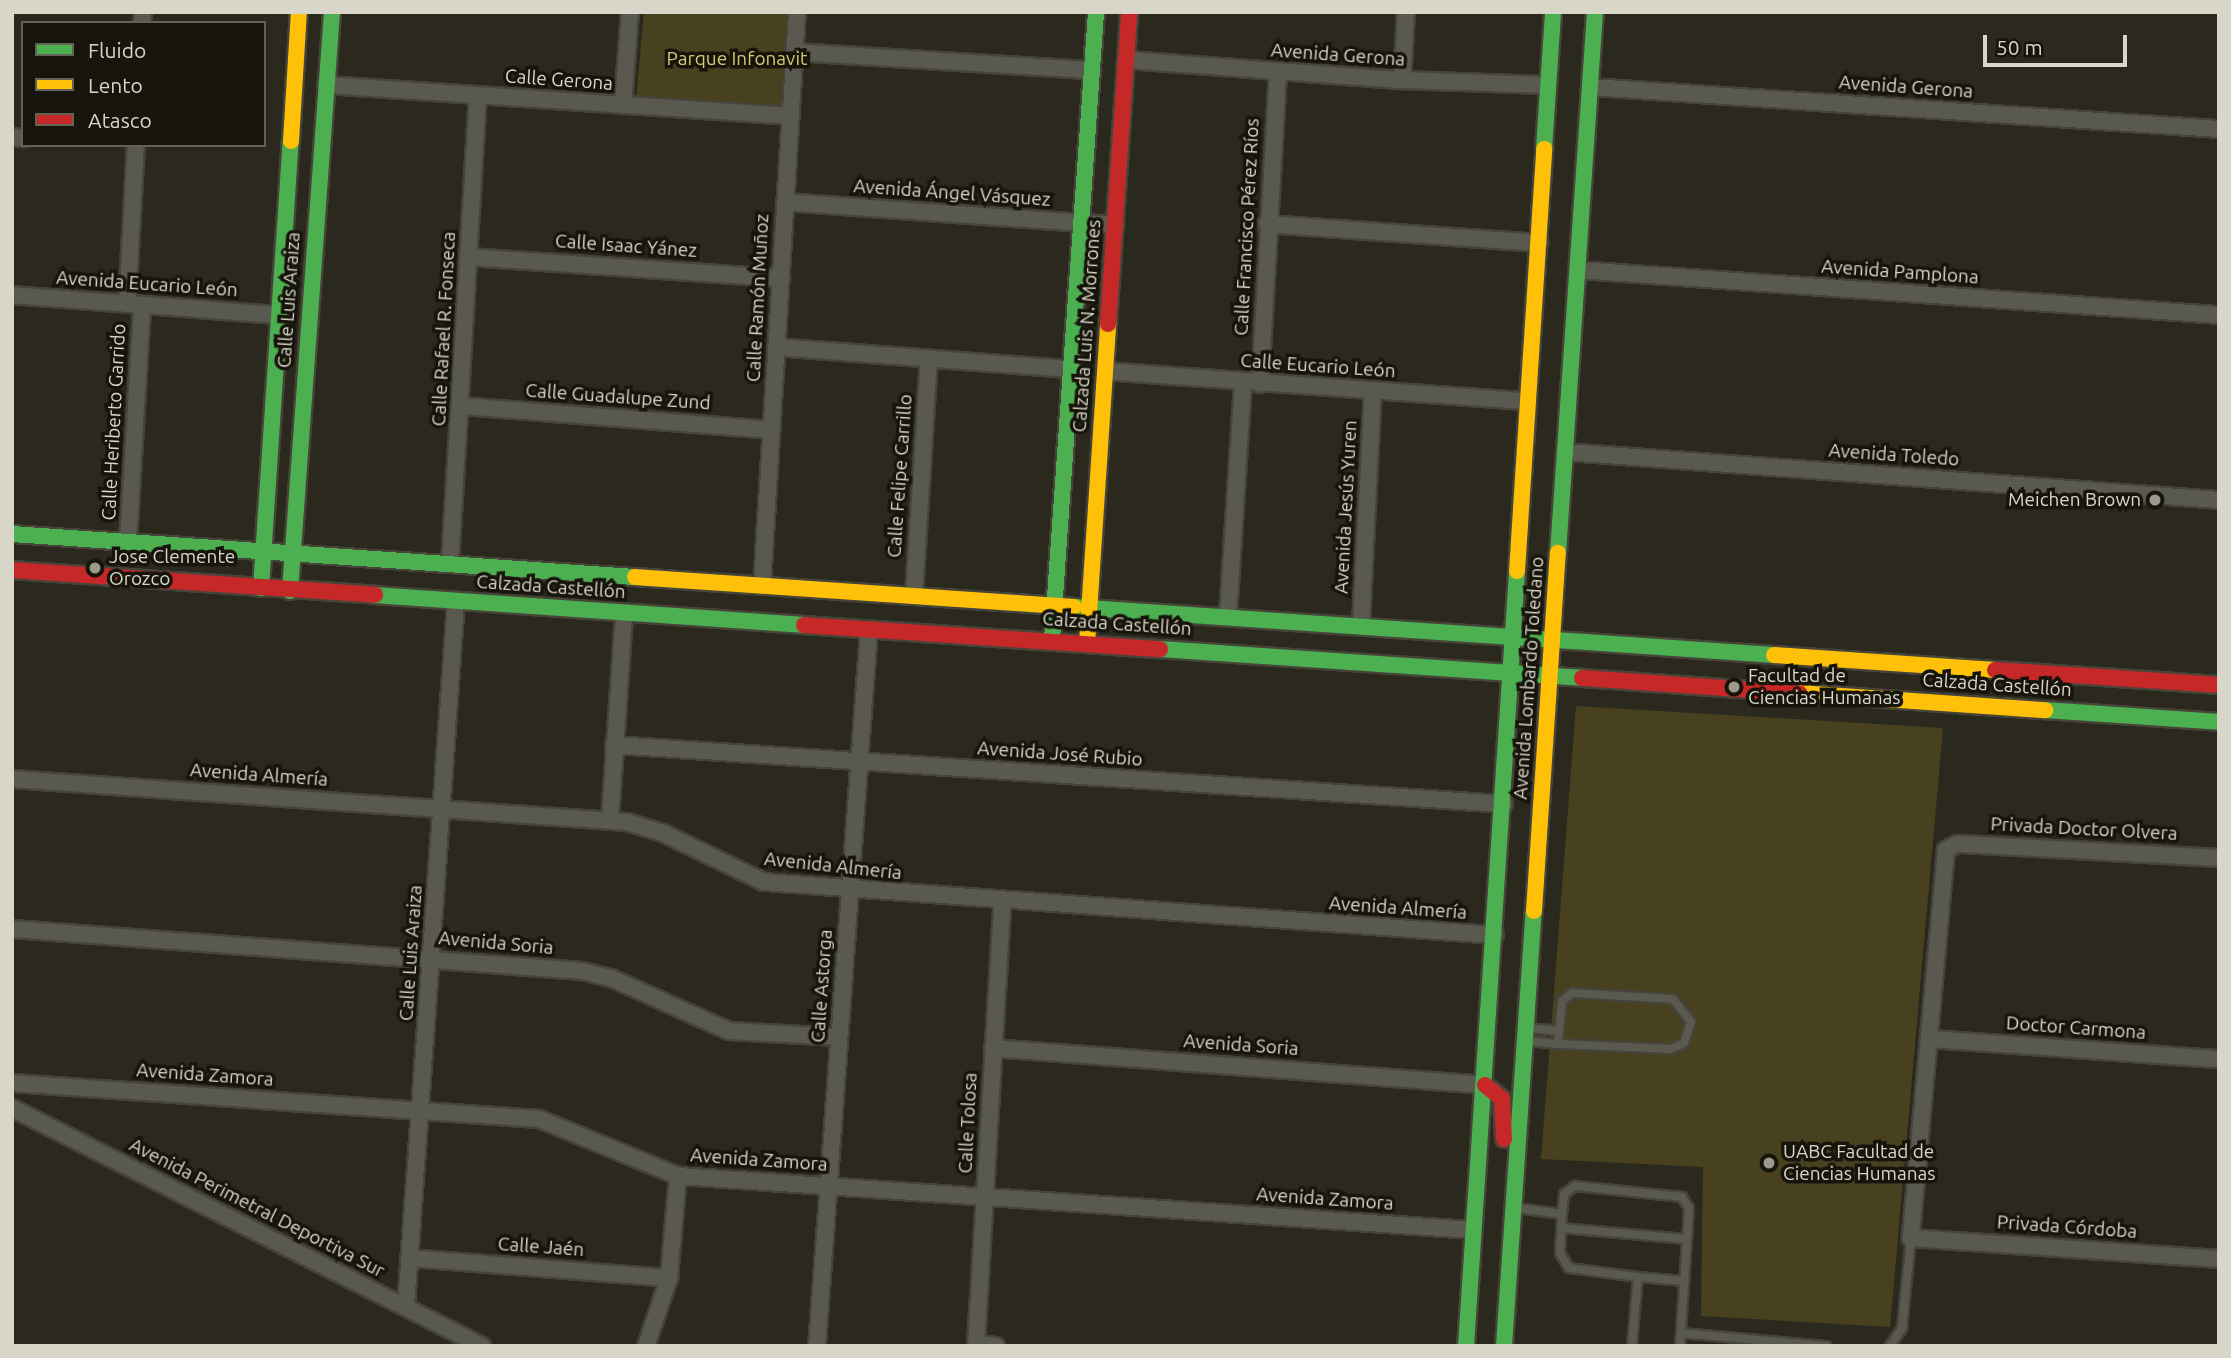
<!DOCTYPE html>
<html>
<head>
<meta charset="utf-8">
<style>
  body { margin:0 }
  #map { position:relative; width:2231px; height:1358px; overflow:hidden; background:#2b291d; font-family:Ubuntu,sans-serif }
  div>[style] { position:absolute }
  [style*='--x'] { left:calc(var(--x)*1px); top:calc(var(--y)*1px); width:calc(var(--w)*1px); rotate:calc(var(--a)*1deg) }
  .green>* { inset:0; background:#474120 }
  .roads { filter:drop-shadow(2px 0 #46443a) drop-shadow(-2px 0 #46443a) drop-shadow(0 2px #46443a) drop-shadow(0 -2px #46443a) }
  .lane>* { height:8px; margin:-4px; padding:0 4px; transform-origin:4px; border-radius:4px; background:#5a594f }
  .street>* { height:16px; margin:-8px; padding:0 8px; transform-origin:8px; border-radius:8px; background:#5a594f }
  .fast>* { height:16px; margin:-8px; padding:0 8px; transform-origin:8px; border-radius:8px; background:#4caf50 }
  .slow>* { height:16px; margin:-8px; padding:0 8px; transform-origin:8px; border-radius:8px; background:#ffc107 }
  .jam>* { height:16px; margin:-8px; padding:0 8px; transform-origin:8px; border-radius:8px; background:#c62828 }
  .dots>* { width:19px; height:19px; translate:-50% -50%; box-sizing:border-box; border:4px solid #17150b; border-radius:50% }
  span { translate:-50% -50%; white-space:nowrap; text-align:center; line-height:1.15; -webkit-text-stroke:7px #17150b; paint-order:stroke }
  .street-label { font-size:19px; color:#d8d6c8 }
  .park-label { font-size:19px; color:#d7c874 }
  .poi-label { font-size:19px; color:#d8d6c8 }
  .right { translate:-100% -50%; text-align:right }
  .left { translate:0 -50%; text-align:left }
  .frame { position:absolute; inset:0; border:14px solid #d8d6c8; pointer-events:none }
  .legend { position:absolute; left:21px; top:21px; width:245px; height:126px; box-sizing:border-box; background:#17150b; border:2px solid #646257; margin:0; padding:9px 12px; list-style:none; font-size:21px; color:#d8d6c8 }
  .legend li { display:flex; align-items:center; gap:14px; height:35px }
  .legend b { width:35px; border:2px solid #646257 }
  .scale { position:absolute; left:1983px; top:35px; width:144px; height:32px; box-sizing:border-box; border:4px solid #d8d6c8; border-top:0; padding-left:9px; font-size:21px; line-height:24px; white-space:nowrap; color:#d8d6c8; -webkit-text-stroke:5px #17150b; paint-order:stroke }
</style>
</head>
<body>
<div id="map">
  <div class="green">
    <i style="clip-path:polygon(644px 12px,795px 12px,789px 107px,636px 100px)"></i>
    <i style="clip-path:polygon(1576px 706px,1943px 728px,1890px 1327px,1701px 1316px,1703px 1167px,1541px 1159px)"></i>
  </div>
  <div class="roads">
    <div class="lane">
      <i style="--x:1527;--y:1028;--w:32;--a:5"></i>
      <i style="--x:1528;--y:1041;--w:30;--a:6"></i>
      <i style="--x:1558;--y:1044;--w:113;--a:2.5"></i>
      <i style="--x:1671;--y:1049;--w:14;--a:-25"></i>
      <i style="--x:1684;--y:1043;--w:22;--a:-72"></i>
      <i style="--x:1691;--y:1022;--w:29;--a:-128"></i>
      <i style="--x:1673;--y:999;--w:101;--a:-176.6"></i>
      <i style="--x:1572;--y:993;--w:13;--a:141"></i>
      <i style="--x:1562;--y:1001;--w:43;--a:95.3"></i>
      <i style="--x:1516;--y:1208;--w:46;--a:7.4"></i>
      <i style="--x:1562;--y:1214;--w:39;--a:93"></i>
      <i style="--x:1560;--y:1253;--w:17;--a:59"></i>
      <i style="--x:1569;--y:1268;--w:70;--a:7.4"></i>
      <i style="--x:1638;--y:1277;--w:69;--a:95"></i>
      <i style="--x:1562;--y:1214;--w:20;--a:-84"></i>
      <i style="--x:1564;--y:1194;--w:14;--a:-36"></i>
      <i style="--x:1575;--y:1186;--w:108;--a:5.9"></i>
      <i style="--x:1682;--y:1197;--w:13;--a:58"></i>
      <i style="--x:1689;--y:1208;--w:125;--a:93.7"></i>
      <i style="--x:1681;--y:1333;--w:146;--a:5.1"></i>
      <i style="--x:1561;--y:1228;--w:126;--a:5"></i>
      <i style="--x:1638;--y:1277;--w:46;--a:5"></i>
      <i style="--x:1680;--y:1346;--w:13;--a:-86"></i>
      <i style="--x:1890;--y:1346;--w:22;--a:-56"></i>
      <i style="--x:1902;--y:1328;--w:90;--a:-84.3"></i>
    </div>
    <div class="street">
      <i style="--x:142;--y:23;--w:11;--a:-85"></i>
      <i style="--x:794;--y:52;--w:299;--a:3.5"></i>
      <i style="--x:1127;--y:60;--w:276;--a:4.2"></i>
      <i style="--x:1402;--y:80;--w:145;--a:2"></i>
      <i style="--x:1402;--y:80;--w:68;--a:-86.6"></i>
      <i style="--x:326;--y:85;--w:464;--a:3.8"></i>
      <i style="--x:1591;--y:87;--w:629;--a:3.83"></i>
      <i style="--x:623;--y:105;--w:93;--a:-85.7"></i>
      <i style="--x:12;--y:137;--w:11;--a:5"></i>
      <i style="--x:785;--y:202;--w:331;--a:4"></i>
      <i style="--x:1267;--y:224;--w:273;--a:4"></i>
      <i style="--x:469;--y:257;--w:313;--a:3.9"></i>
      <i style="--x:1578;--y:270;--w:643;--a:4.02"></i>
      <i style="--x:12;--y:295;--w:268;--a:4.3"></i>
      <i style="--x:127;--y:304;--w:159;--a:-86.8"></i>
      <i style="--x:776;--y:347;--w:297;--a:4.3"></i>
      <i style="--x:1105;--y:371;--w:424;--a:4.1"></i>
      <i style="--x:1260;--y:384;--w:313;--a:-86.7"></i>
      <i style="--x:461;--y:406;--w:311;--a:4.4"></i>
      <i style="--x:1566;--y:452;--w:655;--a:4.2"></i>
      <i style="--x:128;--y:542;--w:237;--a:-86.6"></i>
      <i style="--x:450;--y:564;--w:469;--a:-86.6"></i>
      <i style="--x:762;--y:586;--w:575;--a:-86.51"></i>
      <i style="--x:914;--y:595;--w:236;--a:-86.4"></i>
      <i style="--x:1228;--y:615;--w:232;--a:-86.3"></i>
      <i style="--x:1361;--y:624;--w:233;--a:-87.1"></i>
      <i style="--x:614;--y:745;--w:892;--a:3.79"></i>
      <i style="--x:12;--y:779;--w:617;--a:4"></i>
      <i style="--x:627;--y:822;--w:38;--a:17"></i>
      <i style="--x:663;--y:833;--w:112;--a:25.9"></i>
      <i style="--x:764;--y:882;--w:733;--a:4.15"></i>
      <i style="--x:610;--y:820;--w:207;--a:-86.1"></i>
      <i style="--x:2219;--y:858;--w:262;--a:-176.9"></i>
      <i style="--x:1957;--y:844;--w:13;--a:151"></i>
      <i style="--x:1946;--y:850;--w:390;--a:95.2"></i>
      <i style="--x:1911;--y:1238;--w:309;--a:3.9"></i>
      <i style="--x:12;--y:929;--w:572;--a:4.21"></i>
      <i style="--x:582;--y:971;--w:30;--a:14"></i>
      <i style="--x:611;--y:978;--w:129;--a:24.2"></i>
      <i style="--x:729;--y:1031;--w:110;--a:3.1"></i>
      <i style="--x:1931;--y:1039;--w:289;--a:4"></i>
      <i style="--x:993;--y:1048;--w:493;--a:4.3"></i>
      <i style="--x:12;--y:1083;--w:528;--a:3.91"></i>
      <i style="--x:539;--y:1119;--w:150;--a:22.3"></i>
      <i style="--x:678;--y:1176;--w:796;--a:3.89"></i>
      <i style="--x:12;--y:1108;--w:527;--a:26.86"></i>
      <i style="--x:409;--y:1258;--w:261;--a:4.4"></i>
      <i style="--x:406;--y:1306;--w:706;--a:-85.94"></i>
      <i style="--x:977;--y:1344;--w:19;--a:6"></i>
      <i style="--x:646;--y:1346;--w:72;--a:-71.3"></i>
      <i style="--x:669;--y:1278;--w:102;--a:-85"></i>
      <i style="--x:817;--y:1346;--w:719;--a:-85.85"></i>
      <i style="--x:976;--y:1346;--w:445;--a:-86.6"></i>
    </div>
    <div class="fast">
      <i style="--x:1544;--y:149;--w:137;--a:-86.2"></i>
      <i style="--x:12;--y:534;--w:624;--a:3.95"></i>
      <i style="--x:1558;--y:553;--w:542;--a:-86.09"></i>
      <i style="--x:261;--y:588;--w:448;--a:-86.2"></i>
      <i style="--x:290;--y:591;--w:581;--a:-85.85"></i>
      <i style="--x:375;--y:595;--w:430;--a:4"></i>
      <i style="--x:1074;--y:607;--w:702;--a:3.92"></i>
      <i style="--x:1052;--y:640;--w:630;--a:-85.99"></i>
      <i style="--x:1160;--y:649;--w:423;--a:3.9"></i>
      <i style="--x:2045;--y:710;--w:174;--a:3.9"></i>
      <i style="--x:1466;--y:1346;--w:777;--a:-86.23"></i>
      <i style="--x:1504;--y:1346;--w:436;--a:-86.1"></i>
    </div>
    <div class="slow">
      <i style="--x:291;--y:141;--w:129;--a:-86.5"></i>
      <i style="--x:1517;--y:571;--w:423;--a:-86.3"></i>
      <i style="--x:635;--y:577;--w:440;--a:3.9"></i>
      <i style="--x:1087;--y:643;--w:320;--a:-86.2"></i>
      <i style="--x:1774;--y:655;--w:222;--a:3.9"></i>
      <i style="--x:1799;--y:693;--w:247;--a:4"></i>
      <i style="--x:1534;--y:911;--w:359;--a:-86.2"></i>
    </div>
    <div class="jam">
      <i style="--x:1108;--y:324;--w:313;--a:-86.1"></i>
      <i style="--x:12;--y:570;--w:364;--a:3.9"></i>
      <i style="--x:804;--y:625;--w:357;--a:3.9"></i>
      <i style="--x:1995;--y:670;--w:225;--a:3.8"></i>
      <i style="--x:1582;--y:678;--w:218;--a:4"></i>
      <i style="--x:1485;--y:1085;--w:22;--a:39"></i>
      <i style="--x:1502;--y:1099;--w:40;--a:87.1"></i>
    </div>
  </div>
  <div class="dots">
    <i style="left:2155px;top:500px;background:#9b998c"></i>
    <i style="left:95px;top:568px;background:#9b998c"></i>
    <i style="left:1734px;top:687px;background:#9b998c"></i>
    <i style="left:1769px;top:1163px;background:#9b998c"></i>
  </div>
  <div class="street-label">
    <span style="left:1338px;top:55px;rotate:4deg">Avenida Gerona</span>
    <span style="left:559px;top:80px;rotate:4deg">Calle Gerona</span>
    <span style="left:1906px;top:87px;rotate:4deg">Avenida Gerona</span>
    <span style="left:952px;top:193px;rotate:4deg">Avenida Ángel Vásquez</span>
    <span style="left:1247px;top:227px;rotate:-87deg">Calle Francisco Pérez Ríos</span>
    <span style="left:626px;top:246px;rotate:4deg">Calle Isaac Yánez</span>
    <span style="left:1900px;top:272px;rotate:4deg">Avenida Pamplona</span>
    <span style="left:147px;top:284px;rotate:4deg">Avenida Eucario León</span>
    <span style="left:758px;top:298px;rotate:-87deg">Calle Ramón Muñoz</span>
    <span style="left:289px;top:300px;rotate:-86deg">Calle Luis Araiza</span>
    <span style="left:1087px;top:326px;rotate:-86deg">Calzada Luis N. Morrones</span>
    <span style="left:444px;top:329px;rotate:-87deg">Calle Rafael R. Fonseca</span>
    <span style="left:1318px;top:366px;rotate:4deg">Calle Eucario León</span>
    <span style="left:618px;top:397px;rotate:4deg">Calle Guadalupe Zund</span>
    <span style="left:114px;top:422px;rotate:-87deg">Calle Heriberto Garrido</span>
    <span style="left:1894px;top:455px;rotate:4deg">Avenida Toledo</span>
    <span style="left:900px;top:476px;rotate:-86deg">Calle Felipe Carrillo</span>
    <span style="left:1346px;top:507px;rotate:-87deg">Avenida Jesús Yuren</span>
    <span style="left:551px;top:587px;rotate:4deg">Calzada Castellón</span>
    <span style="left:1117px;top:624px;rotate:4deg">Calzada Castellón</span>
    <span style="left:1529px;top:678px;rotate:-86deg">Avenida Lombardo Toledano</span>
    <span style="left:1997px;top:685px;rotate:4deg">Calzada Castellón</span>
    <span style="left:1060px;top:754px;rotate:4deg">Avenida José Rubio</span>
    <span style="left:259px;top:775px;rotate:4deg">Avenida Almería</span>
    <span style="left:2084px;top:829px;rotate:3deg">Privada Doctor Olvera</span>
    <span style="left:833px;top:866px;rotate:6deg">Avenida Almería</span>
    <span style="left:1398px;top:908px;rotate:4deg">Avenida Almería</span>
    <span style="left:496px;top:943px;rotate:5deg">Avenida Soria</span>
    <span style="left:411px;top:953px;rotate:-86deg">Calle Luis Araiza</span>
    <span style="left:822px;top:986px;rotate:-86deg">Calle Astorga</span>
    <span style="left:2076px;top:1028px;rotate:4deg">Doctor Carmona</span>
    <span style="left:1241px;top:1045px;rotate:4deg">Avenida Soria</span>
    <span style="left:205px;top:1075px;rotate:4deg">Avenida Zamora</span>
    <span style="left:968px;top:1123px;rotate:-87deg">Calle Tolosa</span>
    <span style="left:759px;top:1160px;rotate:4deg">Avenida Zamora</span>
    <span style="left:1325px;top:1199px;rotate:4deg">Avenida Zamora</span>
    <span style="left:257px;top:1208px;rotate:27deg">Avenida Perimetral Deportiva Sur</span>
    <span style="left:2067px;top:1227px;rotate:4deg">Privada Córdoba</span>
    <span style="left:541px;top:1247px;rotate:4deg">Calle Jaén</span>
  </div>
  <div class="park-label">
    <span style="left:737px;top:59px">Parque Infonavit</span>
  </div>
  <div class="poi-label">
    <span class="right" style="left:2141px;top:500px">Meichen Brown</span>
    <span class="left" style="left:109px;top:568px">Jose Clemente<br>Orozco</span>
    <span class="left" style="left:1748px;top:687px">Facultad de<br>Ciencias Humanas</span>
    <span class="left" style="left:1783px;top:1163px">UABC Facultad de<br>Ciencias Humanas</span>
  </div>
  <div class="frame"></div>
  <ul class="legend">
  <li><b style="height:9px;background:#4caf50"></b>Fluido</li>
  <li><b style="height:9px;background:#ffc107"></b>Lento</li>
  <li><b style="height:9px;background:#c62828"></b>Atasco</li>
  </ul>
  <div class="scale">50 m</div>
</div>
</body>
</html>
